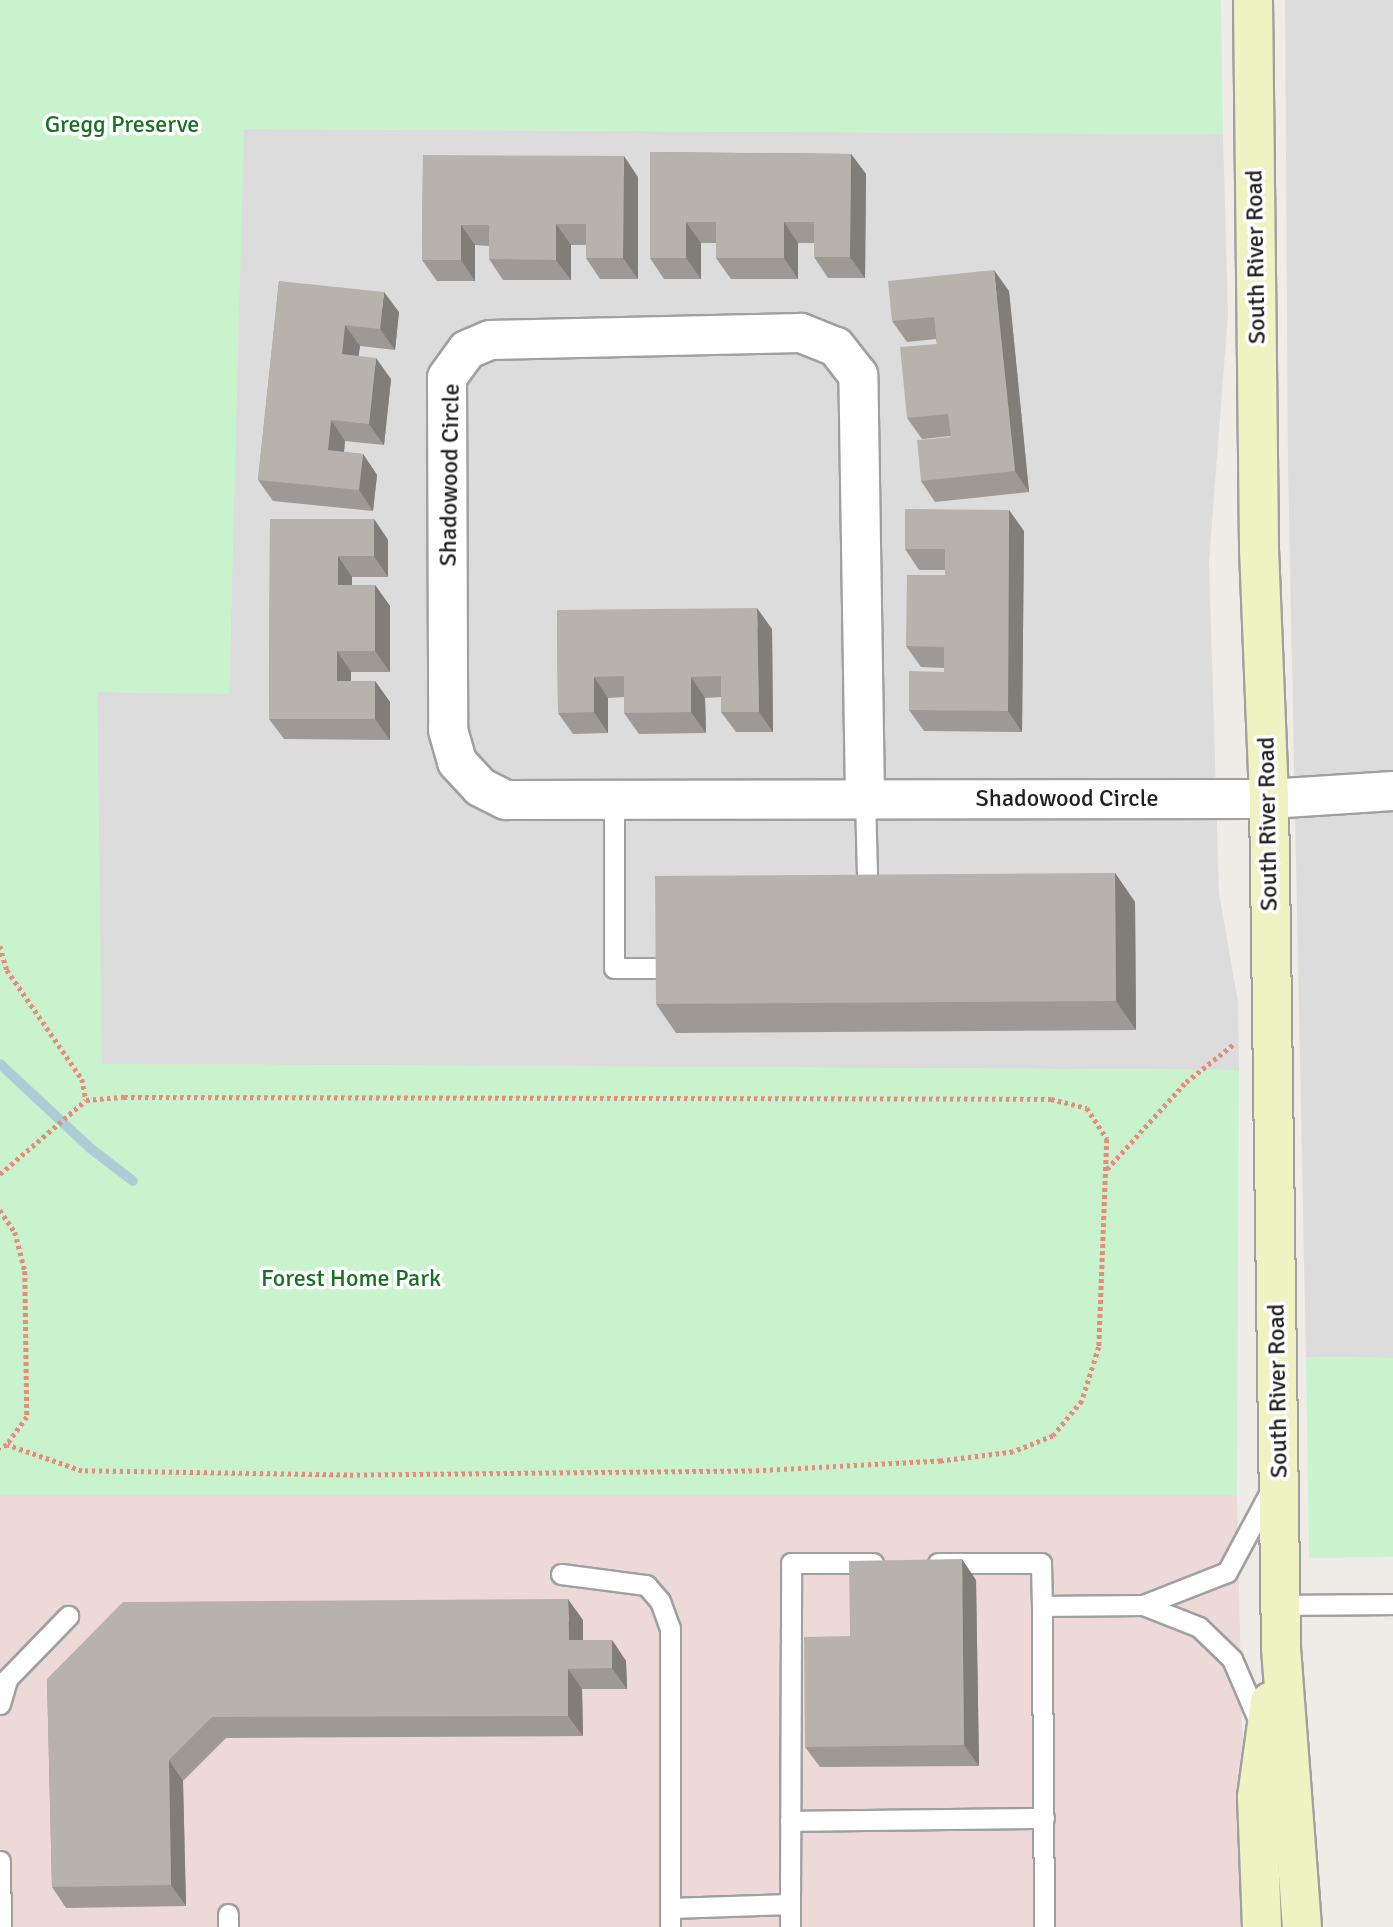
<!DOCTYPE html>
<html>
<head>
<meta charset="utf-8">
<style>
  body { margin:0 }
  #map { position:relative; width:1393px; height:1927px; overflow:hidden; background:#efece7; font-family:Signika,sans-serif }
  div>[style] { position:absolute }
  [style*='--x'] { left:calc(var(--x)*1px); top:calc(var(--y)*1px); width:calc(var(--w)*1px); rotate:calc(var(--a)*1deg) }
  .residential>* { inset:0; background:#dddcdc }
  .commercial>* { inset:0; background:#edd9d8 }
  .park>* { inset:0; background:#c9f3cd }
  .stream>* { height:10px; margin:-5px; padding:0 5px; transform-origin:5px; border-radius:5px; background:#accdd7 }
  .path>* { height:4.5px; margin-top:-2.25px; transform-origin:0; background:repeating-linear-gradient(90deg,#e98a7d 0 3.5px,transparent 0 7px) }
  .roads { filter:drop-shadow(2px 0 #a0a0a0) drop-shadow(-2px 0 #a0a0a0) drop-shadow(0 2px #a0a0a0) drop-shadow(0 -2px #a0a0a0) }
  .lane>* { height:19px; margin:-9.5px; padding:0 9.5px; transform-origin:9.5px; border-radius:9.5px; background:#fff }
  .street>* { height:38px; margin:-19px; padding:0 19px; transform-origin:19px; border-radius:19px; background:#fff }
  .secondary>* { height:38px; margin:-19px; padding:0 19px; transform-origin:19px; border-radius:19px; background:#eff2c1 }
  .wall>* { inset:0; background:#9e9995 }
  .shaded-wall>* { inset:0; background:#817d79 }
  .building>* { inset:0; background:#b8b2ad }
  span { translate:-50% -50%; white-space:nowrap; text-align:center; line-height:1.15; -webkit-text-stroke:7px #fff; paint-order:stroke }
  .park-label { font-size:24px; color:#197122 }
  .street-label { font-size:24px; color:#1f1f1f }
</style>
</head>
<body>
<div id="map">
  <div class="residential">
    <i style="clip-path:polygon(1285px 0,1393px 0,1393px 1358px,1306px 1357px,1288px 466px)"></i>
    <i style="clip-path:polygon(243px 129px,1223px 134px,1228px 314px,1209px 561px,1219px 893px,1238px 1002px,1239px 1070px,101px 1064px,97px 692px,229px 693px)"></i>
  </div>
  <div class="commercial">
    <i style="clip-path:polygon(172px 1493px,1237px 1495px,1242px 1723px,1253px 1927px,0 1927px,0 1495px)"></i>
  </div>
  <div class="park">
    <i style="clip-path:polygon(0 0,1221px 0,1223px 134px,244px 129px,229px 694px,97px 692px,102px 1064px,1239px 1070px,1237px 1495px,0 1495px)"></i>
    <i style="clip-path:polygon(1306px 1357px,1393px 1358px,1393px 1557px,1309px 1558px)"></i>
  </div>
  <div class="stream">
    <i style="--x:0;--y:1064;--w:123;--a:43"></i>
    <i style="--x:90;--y:1148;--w:54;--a:37.5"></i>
  </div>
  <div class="path">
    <i style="--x:0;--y:946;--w:25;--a:74"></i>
    <i style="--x:7;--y:970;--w:132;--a:55.5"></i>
    <i style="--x:82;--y:1079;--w:21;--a:79"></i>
    <i style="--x:1107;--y:1169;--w:118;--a:-47.8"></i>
    <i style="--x:1186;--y:1082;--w:63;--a:-38.5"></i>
    <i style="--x:0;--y:1174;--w:113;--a:-40.7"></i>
    <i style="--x:86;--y:1100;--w:38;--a:-5"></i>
    <i style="--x:124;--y:1097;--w:927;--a:0.12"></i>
    <i style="--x:1051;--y:1099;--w:37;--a:14"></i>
    <i style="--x:1087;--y:1108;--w:37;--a:57"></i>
    <i style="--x:1107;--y:1139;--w:208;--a:92.2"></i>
    <i style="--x:1099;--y:1347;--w:57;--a:107.5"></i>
    <i style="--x:1082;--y:1401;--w:45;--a:129.6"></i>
    <i style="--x:1053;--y:1436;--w:43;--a:158.2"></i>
    <i style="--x:1013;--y:1452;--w:73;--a:172.9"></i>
    <i style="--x:941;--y:1461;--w:189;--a:177"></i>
    <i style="--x:752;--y:1471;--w:405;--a:179.4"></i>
    <i style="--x:347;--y:1475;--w:265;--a:-179.1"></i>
    <i style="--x:82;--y:1471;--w:79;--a:-160.9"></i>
    <i style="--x:0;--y:1210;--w:27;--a:56"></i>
    <i style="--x:15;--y:1232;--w:40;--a:75.6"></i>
    <i style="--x:25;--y:1271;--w:146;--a:89.2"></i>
    <i style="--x:27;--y:1417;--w:34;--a:126"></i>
    <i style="--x:7;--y:1445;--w:8;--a:157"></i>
  </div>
  <div class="roads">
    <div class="lane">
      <i style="--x:865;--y:798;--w:78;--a:88.5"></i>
      <i style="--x:614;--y:800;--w:168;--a:90"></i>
      <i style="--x:614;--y:968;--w:61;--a:0"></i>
      <i style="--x:938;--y:1563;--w:103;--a:0"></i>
      <i style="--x:1041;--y:1563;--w:43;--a:88.7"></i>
      <i style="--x:561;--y:1574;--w:86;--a:7.4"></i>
      <i style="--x:646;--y:1585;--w:21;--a:49"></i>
      <i style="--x:660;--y:1601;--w:29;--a:70"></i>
      <i style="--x:670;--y:1628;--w:299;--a:90"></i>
      <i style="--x:1143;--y:1605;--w:60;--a:21.4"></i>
      <i style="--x:1199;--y:1627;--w:46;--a:44.1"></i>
      <i style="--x:1232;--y:1659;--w:71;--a:66.7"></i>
      <i style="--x:1281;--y:1605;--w:112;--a:-0.5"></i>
      <i style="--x:0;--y:1704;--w:26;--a:-74"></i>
      <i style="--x:7;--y:1679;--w:88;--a:-45.9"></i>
      <i style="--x:790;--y:1821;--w:254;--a:-0.7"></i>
      <i style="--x:0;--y:1861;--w:66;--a:89.1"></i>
      <i style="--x:790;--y:1904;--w:341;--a:-89.8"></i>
      <i style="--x:791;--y:1563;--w:82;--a:0"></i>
      <i style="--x:670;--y:1908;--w:120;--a:-1.9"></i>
      <i style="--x:790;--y:1904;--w:23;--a:90"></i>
      <i style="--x:228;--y:1927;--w:13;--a:-90"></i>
      <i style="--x:1044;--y:1927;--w:321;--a:-90.4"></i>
      <i style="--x:1042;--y:1606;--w:101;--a:-0.6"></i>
      <i style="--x:1143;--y:1605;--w:90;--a:-21.4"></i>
      <i style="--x:1227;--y:1572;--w:95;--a:-61.8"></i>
    </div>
    <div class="street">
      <i style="--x:865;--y:798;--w:423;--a:-90.9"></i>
      <i style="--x:858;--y:375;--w:36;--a:-128"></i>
      <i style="--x:836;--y:347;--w:38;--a:-158"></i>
      <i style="--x:801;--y:333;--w:311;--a:178.7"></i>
      <i style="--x:490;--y:340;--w:25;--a:157"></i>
      <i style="--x:467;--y:350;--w:34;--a:126"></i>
      <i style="--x:447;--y:378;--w:352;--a:89.8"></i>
      <i style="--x:448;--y:730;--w:33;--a:74"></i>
      <i style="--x:457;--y:762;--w:34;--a:47"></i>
      <i style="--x:480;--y:787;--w:29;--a:27"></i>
      <i style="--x:506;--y:800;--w:763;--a:-0.08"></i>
      <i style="--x:1269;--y:799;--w:124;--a:-3.7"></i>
    </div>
    <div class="secondary">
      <i style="--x:1253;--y:0;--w:549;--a:89.37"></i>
      <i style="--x:1259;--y:549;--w:250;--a:87.7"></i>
      <i style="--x:1269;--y:799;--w:849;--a:89.19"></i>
      <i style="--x:1281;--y:1648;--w:280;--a:85.7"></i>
      <i style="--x:1262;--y:1927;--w:130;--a:-92.2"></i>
      <i style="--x:1257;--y:1797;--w:96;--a:-82.2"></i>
    </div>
  </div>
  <div class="wall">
    <i style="clip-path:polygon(650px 152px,851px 154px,866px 174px,865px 278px,828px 278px,814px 257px,814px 243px,798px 243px,798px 279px,731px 279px,716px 258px,716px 243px,701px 243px,701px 279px,664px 279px,650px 258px)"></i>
    <i style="clip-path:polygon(423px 155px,638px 177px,638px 279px,600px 279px,586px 258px,586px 245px,571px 245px,571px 280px,503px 280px,489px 259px,489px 246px,475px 245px,475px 281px,437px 281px,422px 260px)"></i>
    <i style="clip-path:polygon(279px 281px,399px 312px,395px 350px,360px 346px,358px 356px,391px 379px,384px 445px,345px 441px,344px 452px,363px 454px,377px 475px,373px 511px,273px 501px,258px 480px)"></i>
    <i style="clip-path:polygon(1009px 291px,1029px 492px,935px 502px,921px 481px,951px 436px,922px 439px,907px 418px,937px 344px,936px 339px,907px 342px,892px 321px)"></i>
    <i style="clip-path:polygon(270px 519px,374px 519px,388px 540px,388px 577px,352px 577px,352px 585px,375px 585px,390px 606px,390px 672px,351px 672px,351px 681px,375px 681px,390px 702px,390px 740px,284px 739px,269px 719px)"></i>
    <i style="clip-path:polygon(1024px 531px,1022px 732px,924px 731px,909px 710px,944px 672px,944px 668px,921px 667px,906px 646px,945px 575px,945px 570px,919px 570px,905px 549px)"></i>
    <i style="clip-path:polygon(557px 610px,772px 629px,773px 732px,736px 732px,721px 712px,721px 697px,705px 698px,706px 733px,639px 734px,624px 713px,624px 697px,608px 698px,608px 733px,573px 734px,558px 713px)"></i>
    <i style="clip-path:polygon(1115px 873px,1135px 902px,1136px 1030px,676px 1033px,656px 1004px)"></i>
    <i style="clip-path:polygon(976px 1580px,979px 1766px,820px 1767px,805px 1747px,850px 1636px)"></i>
    <i style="clip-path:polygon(583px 1620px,583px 1640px,612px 1640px,626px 1661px,627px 1689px,582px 1689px,583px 1736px,226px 1738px,183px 1781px,186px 1906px,66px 1908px,52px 1887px,47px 1679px)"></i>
  </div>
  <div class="shaded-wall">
    <i style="clip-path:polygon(851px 154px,866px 174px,865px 278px,850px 257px)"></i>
    <i style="clip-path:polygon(624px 156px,638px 177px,638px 279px,623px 258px)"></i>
    <i style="clip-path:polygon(686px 222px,701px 243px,701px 279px,686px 258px)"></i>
    <i style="clip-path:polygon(784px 222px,798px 243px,798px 279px,784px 258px)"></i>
    <i style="clip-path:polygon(556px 224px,571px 245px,571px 280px,556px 260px)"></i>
    <i style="clip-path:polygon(461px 225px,475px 245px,475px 281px,461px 260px)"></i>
    <i style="clip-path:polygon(994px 270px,1009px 291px,1029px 492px,1015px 471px)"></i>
    <i style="clip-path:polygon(384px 292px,399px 312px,395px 350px,380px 329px)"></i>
    <i style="clip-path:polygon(345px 325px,360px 346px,356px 375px,342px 354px)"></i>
    <i style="clip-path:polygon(376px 358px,391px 379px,384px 445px,369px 424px)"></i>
    <i style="clip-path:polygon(331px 420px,345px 441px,342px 471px,328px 450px)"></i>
    <i style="clip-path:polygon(363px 454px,377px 475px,373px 511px,359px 490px)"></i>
    <i style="clip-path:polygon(1009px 510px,1024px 531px,1022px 732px,1008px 711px)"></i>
    <i style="clip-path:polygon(374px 519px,388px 540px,388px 577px,374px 556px)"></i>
    <i style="clip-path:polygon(338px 556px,352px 577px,352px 606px,338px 585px)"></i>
    <i style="clip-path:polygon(375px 585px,390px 606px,390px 672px,375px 651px)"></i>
    <i style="clip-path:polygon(757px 608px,772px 629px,773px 732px,759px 712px)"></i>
    <i style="clip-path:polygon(337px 651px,351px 672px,351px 702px,337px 681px)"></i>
    <i style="clip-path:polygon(594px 677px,608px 698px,608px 733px,594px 712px)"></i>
    <i style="clip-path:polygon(691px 677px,705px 698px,706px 733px,691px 712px)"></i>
    <i style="clip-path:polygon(375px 681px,390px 702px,390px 740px,375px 719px)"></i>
    <i style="clip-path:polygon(1115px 873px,1135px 902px,1136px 1030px,1116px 1001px)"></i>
    <i style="clip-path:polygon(962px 1559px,976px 1580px,979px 1766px,964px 1745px)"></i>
    <i style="clip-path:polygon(568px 1599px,583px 1620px,583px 1661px,569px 1640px)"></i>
    <i style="clip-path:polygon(612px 1640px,626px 1661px,627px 1689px,612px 1668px)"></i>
    <i style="clip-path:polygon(568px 1669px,582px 1689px,583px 1736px,568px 1716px)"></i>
    <i style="clip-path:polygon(169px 1760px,183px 1781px,186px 1906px,171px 1885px)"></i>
  </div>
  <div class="building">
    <i style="clip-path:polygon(650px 152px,851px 154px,850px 257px,814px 257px,814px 222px,784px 222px,784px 258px,716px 258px,716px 222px,686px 222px,686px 258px,650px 258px)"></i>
    <i style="clip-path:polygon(423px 155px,624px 156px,623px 258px,586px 258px,586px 224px,556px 224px,556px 260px,489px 259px,489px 225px,461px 225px,461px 260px,422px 260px)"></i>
    <i style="clip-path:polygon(994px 270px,1015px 471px,921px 481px,917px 440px,951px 437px,948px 414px,907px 418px,900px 347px,937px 344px,934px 317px,892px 321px,888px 281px)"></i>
    <i style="clip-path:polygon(279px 281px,384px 292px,380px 329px,345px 325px,342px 354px,376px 358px,369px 424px,331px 420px,328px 450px,363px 454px,359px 490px,258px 480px)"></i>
    <i style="clip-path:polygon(905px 509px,1009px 510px,1008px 711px,909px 710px,909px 671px,944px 672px,944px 647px,906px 646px,907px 575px,945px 575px,945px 549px,905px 549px)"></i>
    <i style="clip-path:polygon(270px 519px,374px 519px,374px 556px,338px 556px,338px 585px,375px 585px,375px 651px,337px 651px,337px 681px,375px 681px,375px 719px,269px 719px)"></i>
    <i style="clip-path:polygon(757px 608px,759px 712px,721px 712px,721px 676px,691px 677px,691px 712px,624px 713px,624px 676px,594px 677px,594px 712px,558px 713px,557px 610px)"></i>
    <i style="clip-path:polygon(1115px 873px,1116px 1001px,656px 1004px,655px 876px)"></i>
    <i style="clip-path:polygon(962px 1559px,964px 1745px,805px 1747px,804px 1637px,850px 1636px,849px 1561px)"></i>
    <i style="clip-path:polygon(568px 1599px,569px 1640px,612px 1640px,612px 1668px,568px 1669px,568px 1716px,212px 1717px,169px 1760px,171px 1885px,52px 1887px,47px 1679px,123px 1602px)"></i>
  </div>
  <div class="park-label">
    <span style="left:122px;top:125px">Gregg Preserve</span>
    <span style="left:351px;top:1279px">Forest Home Park</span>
  </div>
  <div class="street-label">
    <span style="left:1256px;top:257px;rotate:-91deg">South River Road</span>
    <span style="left:450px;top:475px;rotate:-89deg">Shadowood Circle</span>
    <span style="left:1067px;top:799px">Shadowood Circle</span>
    <span style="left:1268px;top:824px;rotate:-91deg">South River Road</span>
    <span style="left:1278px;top:1391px;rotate:-91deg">South River Road</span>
  </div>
</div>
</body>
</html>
